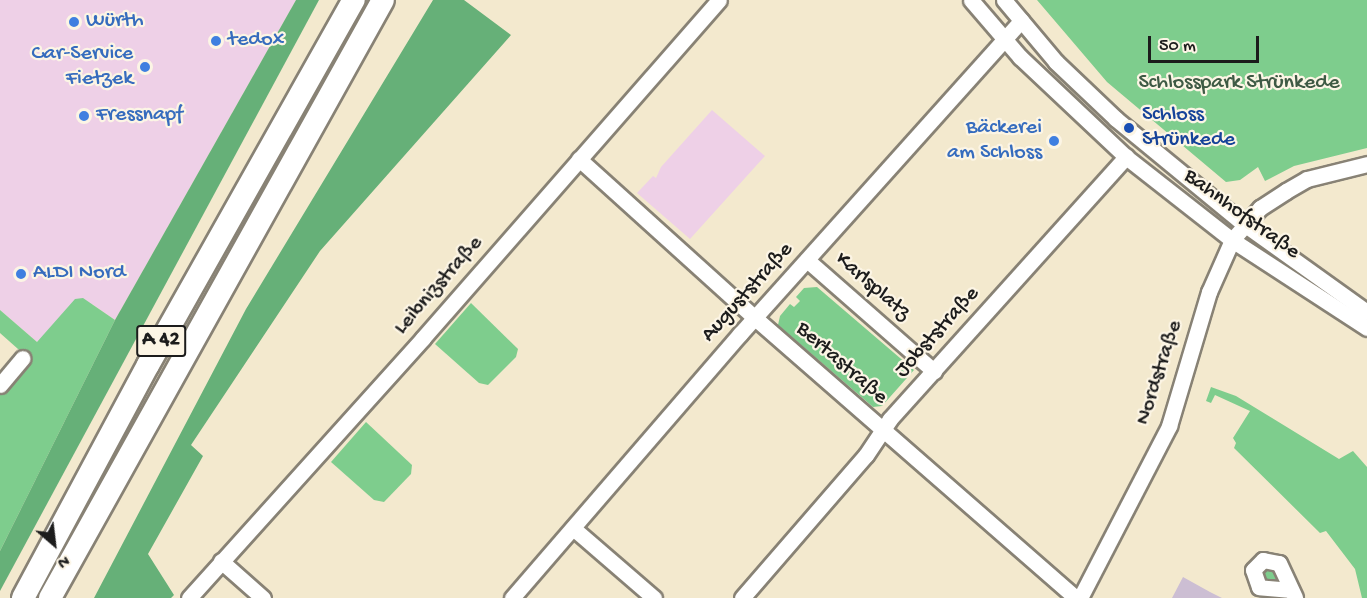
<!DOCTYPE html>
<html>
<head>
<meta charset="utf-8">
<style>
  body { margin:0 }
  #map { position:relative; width:1367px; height:598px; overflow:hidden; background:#f3e9ce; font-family:"Gochi Hand",sans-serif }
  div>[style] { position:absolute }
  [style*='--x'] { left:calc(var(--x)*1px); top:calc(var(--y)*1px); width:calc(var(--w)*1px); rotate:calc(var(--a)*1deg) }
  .built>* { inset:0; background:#eed0e7 }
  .industrial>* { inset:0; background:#ccbed3 }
  .green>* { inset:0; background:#7ecd8d }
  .forest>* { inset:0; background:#66b078 }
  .roads { filter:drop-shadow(2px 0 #888275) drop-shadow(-2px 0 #888275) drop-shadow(0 2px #888275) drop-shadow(0 -2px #888275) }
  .minor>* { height:15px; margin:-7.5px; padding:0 7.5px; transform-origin:7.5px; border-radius:7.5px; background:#fff }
  .highway>* { height:22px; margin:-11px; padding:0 11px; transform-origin:11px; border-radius:11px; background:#fff }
  .dots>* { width:16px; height:16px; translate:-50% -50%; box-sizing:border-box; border:3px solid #fcf5e5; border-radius:50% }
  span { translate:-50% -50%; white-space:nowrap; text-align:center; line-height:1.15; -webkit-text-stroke:4.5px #fcf5e5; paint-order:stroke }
  .shield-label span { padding:2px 4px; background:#fcf5e5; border:2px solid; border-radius:4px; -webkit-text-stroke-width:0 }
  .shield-label { font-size:21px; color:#1c1c1c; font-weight:700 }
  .shop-label { font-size:22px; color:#366cbe }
  .left { translate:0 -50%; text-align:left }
  .right { translate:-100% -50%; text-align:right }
  .park-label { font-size:22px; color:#3e5a44 }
  .transit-label { font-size:22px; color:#164399 }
  .street-label { font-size:22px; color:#1c1c1c }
  .north { position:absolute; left:24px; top:514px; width:60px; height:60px; -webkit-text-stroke:4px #fcf5e5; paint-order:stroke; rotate:152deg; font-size:16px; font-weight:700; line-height:24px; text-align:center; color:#1c1c1c }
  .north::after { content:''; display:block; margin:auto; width:21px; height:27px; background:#1c1c1c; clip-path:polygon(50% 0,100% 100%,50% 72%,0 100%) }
  .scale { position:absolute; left:1148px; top:36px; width:111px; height:27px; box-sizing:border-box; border:3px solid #1c1c1c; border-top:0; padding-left:8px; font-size:18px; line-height:21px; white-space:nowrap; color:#1c1c1c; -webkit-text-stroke:4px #fcf5e5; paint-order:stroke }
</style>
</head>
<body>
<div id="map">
  <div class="built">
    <i style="clip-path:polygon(0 0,296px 0,115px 320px,92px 304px,37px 342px,0 310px)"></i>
    <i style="clip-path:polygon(712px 110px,765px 156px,690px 239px,637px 193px,653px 176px,656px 178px,661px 167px)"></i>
  </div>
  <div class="industrial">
    <i style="clip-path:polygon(1183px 577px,1210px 592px,1222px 598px,1172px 598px)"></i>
  </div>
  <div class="green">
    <i style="clip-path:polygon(1037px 0,1367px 0,1367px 148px,1294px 166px,1265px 181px,1258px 167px,1240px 180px,1226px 182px,1107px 82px)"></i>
    <i style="clip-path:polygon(817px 287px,914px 370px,882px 406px,873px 407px,778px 325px,780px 316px,790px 304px,794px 307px,800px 301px,796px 297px,804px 288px)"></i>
    <i style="clip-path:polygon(83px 298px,115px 320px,0 551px,0 395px,27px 357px,0 333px,0 310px,37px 342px,75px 299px)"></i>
    <i style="clip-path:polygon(471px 303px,518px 349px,516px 357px,488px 385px,479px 383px,435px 344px)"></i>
    <i style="clip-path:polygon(1211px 387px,1236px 396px,1339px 459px,1353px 451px,1367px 467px,1367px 598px,1362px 598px,1355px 569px,1326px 531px,1320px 533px,1234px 448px,1236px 443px,1233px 438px,1250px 411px,1215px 395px,1211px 403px,1206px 401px)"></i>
    <i style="clip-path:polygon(366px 422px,412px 465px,411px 474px,384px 502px,374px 500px,331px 462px)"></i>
    <i style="clip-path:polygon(1265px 568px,1272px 568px,1283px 577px,1283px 583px,1266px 585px,1260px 574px)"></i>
  </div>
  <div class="forest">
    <i style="clip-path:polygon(296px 0,319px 0,0 591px,0 551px,115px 320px)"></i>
    <i style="clip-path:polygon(433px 0,464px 0,511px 35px,320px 251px,191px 445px,203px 456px,148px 554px,174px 595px,171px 598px,94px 598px,246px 309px)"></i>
  </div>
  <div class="roads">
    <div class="minor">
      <i style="--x:971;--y:0;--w:75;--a:49.3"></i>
      <i style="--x:1020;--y:57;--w:146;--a:43.3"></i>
      <i style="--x:1126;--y:157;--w:135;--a:38.1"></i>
      <i style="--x:1232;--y:240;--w:161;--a:33.1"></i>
      <i style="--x:1004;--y:0;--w:81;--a:50"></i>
      <i style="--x:1056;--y:62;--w:83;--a:43.5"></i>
      <i style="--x:1116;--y:119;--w:166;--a:39.4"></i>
      <i style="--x:1244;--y:224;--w:151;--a:35.6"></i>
      <i style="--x:579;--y:159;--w:237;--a:42.1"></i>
      <i style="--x:755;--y:318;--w:426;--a:41.1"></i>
      <i style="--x:807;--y:260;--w:169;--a:41.2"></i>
      <i style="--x:0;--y:385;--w:35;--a:-50"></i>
      <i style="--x:573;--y:528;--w:107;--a:40.8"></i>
      <i style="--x:221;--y:561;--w:56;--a:41.4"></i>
      <i style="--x:1291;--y:590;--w:32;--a:-175"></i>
      <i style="--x:1259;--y:587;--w:18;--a:-109"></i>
      <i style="--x:1253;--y:570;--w:14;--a:-45"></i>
      <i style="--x:1263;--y:560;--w:16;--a:11"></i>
      <i style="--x:1279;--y:563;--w:38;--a:65"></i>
      <i style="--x:189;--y:598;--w:350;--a:-48"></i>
      <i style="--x:423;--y:338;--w:449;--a:-48.8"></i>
      <i style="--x:512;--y:598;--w:349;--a:-49.2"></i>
      <i style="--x:740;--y:334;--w:421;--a:-48.1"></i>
      <i style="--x:742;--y:598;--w:189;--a:-49.1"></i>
      <i style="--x:866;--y:455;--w:43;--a:-56.3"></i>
      <i style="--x:890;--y:419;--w:353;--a:-48"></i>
      <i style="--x:1080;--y:598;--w:194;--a:-62.6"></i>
      <i style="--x:1169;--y:426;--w:140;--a:-73.4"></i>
      <i style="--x:1209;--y:292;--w:57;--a:-66.1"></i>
      <i style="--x:1232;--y:240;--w:43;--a:-48.8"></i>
      <i style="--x:1260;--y:208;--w:31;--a:-33"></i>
      <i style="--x:1286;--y:191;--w:24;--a:-30"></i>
      <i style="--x:1307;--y:179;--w:62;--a:-14"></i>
    </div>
    <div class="highway">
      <i style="--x:23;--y:598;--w:264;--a:-61.8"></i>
      <i style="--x:148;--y:365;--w:419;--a:-60.6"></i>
      <i style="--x:50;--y:598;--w:684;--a:-60.89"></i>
    </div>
  </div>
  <div class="dots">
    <i style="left:74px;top:22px;background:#3f7fe0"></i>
    <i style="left:216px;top:41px;background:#3f7fe0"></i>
    <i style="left:145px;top:67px;background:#3f7fe0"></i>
    <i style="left:84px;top:116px;background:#3f7fe0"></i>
    <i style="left:1129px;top:128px;background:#1a4fb4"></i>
    <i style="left:1054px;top:141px;background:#3f7fe0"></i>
    <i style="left:21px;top:274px;background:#3f7fe0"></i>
  </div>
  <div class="shield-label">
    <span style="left:161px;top:341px">A 42</span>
  </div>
  <div class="shop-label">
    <span class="left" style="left:86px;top:22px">Würth</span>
    <span class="left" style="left:228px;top:41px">tedox</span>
    <span class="right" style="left:133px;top:67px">Car-Service<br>Fietzek</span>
    <span class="left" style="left:96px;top:116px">Fressnapf</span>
    <span class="right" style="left:1042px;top:141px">Bäckerei<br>am Schloss</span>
    <span class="left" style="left:33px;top:274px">ALDI Nord</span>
  </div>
  <div class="park-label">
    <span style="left:1239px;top:84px">Schlosspark Strünkede</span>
  </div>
  <div class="transit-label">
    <span class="left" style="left:1142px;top:128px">Schloss<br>Strünkede</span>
  </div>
  <div class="street-label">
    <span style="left:1241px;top:215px;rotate:36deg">Bahnhofstraße</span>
    <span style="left:439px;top:286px;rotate:-49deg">Leibnizstraße</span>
    <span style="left:872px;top:287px;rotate:41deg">Karlsplatz</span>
    <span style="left:748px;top:293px;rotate:-48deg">Auguststraße</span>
    <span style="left:938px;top:333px;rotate:-48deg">Jobststraße</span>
    <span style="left:841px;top:364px;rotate:41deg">Bertastraße</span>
    <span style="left:1160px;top:373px;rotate:-72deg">Nordstraße</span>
  </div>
  <div class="north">N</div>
  <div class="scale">50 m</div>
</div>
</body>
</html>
